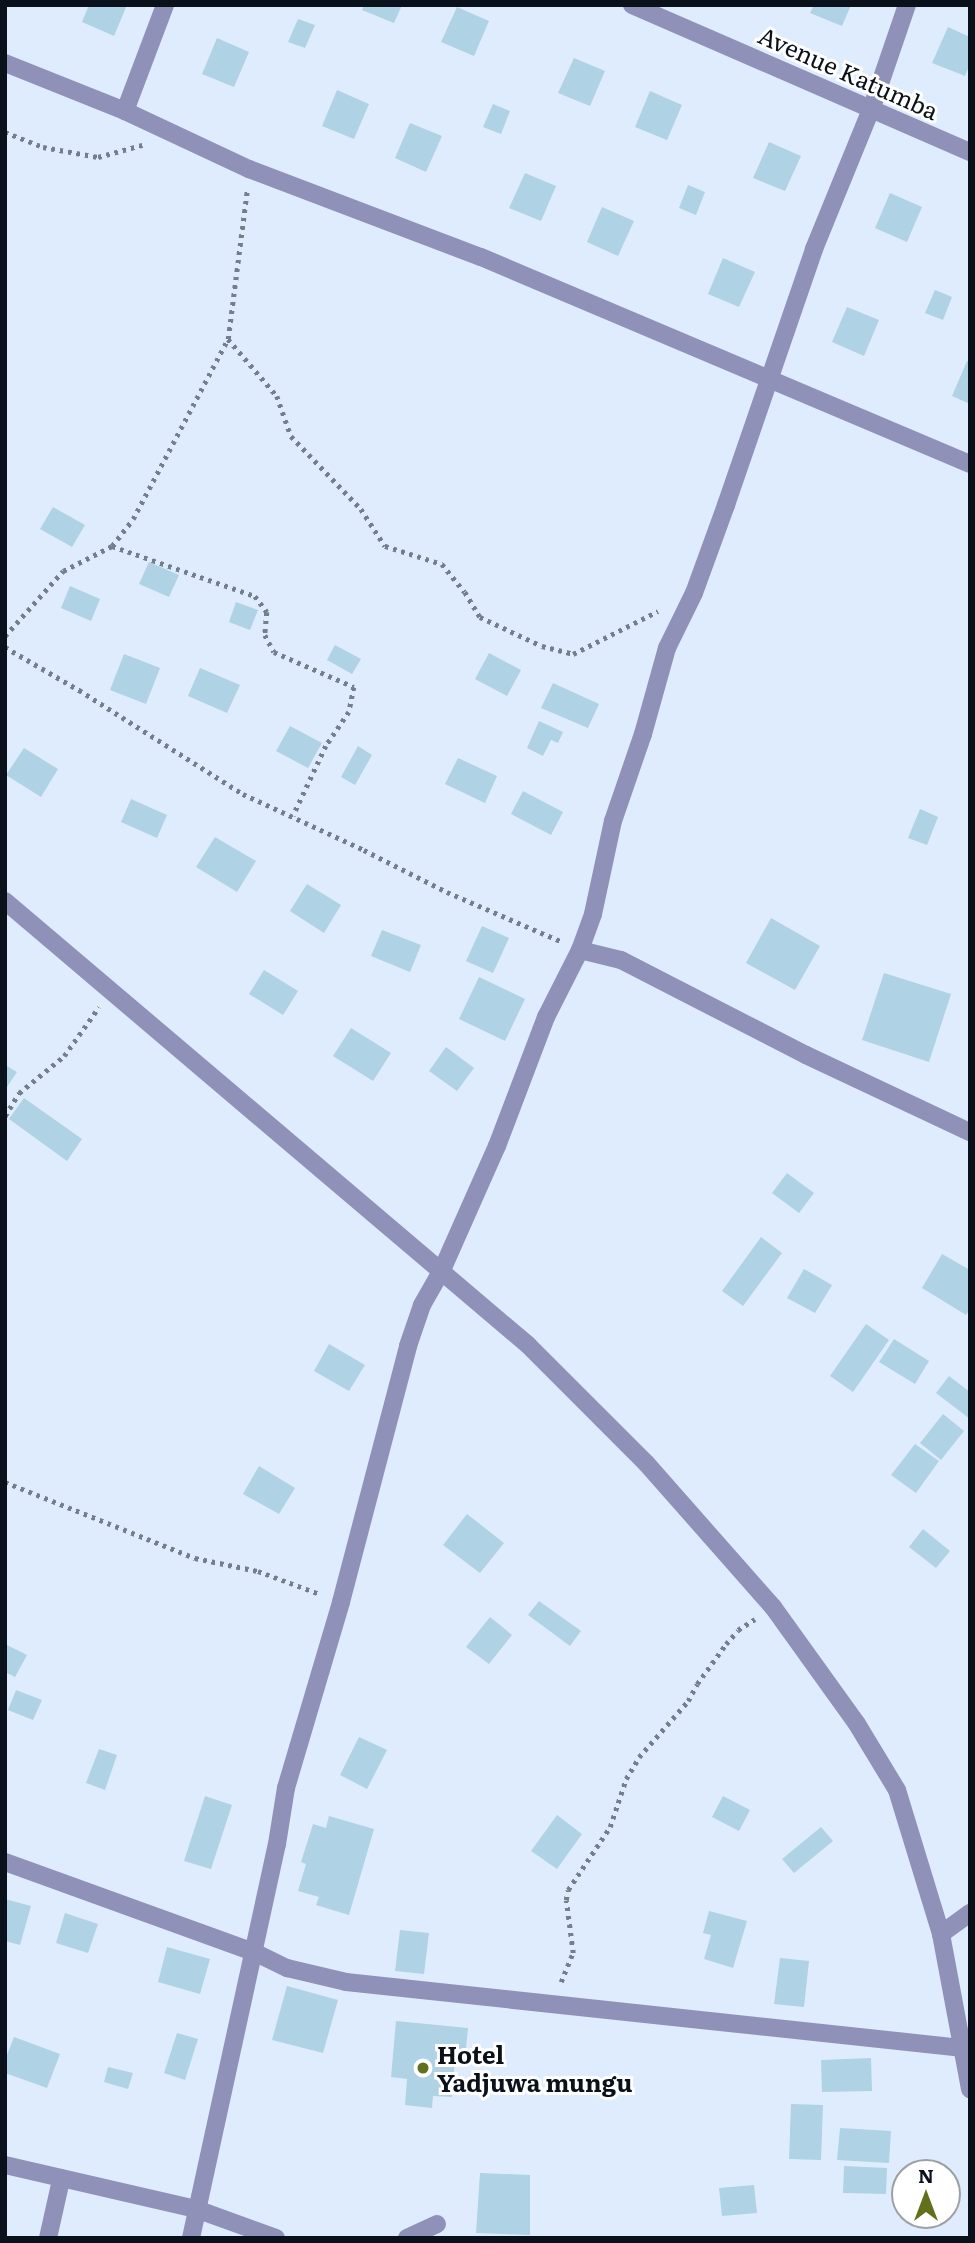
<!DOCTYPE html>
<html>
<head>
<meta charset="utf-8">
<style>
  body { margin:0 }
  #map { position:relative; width:975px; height:2243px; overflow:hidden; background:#dfecfd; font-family:Literata,serif }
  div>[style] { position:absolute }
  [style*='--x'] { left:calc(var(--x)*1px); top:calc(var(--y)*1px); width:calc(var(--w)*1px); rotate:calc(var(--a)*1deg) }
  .building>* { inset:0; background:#afd3e4 }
  .path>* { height:4.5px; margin-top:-2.25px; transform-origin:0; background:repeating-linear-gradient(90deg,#757f8c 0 3.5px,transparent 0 8.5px) }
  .minor>* { height:18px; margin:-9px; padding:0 9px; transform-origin:9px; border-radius:9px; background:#9091b8 }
  .tertiary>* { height:18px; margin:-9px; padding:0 9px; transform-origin:9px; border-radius:9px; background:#9091b8 }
  .dots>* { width:19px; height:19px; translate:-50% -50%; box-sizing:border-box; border:4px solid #fff; border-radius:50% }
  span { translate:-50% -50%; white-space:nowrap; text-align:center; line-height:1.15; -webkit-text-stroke:6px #fff; paint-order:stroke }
  .street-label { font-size:24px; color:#0a111a }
  .poi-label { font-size:24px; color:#0a111a; font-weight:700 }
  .left { translate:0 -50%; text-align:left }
  .frame { position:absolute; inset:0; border:7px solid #0a111a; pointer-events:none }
  .north { position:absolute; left:891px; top:2159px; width:70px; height:70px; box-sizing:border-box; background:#fff; border:2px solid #9da0a3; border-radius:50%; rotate:0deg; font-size:19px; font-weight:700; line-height:28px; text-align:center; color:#0a111a }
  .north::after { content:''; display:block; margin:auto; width:24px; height:32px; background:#62701b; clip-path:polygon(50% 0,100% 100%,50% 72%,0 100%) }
</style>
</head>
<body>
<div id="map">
  <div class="building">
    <i style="clip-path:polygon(89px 5px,127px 5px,114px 36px,82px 22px)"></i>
    <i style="clip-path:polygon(364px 5px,402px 5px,394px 23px,362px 10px)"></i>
    <i style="clip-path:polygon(814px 5px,851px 5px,842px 26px,810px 13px)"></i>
    <i style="clip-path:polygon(457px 7px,489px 21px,474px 56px,441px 42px)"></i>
    <i style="clip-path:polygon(298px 19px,315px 25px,305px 48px,288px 42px)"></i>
    <i style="clip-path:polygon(948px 27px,970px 37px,970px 64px,965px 76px,932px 63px)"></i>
    <i style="clip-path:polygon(217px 38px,249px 52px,234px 87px,202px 74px)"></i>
    <i style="clip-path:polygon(574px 58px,605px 71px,590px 106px,558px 93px)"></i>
    <i style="clip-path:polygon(337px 90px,369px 104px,354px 139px,322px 126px)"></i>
    <i style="clip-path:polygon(650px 91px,682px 105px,667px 140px,635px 127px)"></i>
    <i style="clip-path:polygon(493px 104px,510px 111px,501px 134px,483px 127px)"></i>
    <i style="clip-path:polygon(410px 123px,442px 136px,426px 172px,395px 158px)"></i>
    <i style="clip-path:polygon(769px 142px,801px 156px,785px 191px,753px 178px)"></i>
    <i style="clip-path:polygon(525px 173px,556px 186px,541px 221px,509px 208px)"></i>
    <i style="clip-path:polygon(688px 185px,705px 192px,696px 215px,679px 208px)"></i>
    <i style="clip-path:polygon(890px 193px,922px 207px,907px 242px,875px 228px)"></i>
    <i style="clip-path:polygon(602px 207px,634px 221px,618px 256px,587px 242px)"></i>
    <i style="clip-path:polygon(723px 258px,755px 272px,739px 307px,708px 294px)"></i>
    <i style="clip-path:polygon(935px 290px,952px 297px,943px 320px,925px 313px)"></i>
    <i style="clip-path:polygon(847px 307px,879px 320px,864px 356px,832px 342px)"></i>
    <i style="clip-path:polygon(967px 361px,970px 362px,970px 404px,952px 396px)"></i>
    <i style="clip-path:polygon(53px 507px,85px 525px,72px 547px,40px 529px)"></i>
    <i style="clip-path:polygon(149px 562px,179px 575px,169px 597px,139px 584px)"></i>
    <i style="clip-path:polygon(70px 586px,100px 599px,91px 621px,61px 608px)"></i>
    <i style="clip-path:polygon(236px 602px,258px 610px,250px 630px,229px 622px)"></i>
    <i style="clip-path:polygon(335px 645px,361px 659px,352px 674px,327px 660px)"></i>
    <i style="clip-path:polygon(489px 653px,521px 670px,507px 696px,475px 679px)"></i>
    <i style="clip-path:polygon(124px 654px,160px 668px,146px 704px,110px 690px)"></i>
    <i style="clip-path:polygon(200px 668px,240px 685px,227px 713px,188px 696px)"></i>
    <i style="clip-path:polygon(553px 683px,599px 704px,588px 728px,541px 708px)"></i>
    <i style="clip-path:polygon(539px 721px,563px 732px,558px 743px,551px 740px,543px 756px,527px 748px)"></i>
    <i style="clip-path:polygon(290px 726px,322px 743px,308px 768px,276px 751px)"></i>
    <i style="clip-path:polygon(358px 746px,372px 755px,355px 785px,341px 777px)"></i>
    <i style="clip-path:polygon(24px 748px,58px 769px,41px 797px,6px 775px)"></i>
    <i style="clip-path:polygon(458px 758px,497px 776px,485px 803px,445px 784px)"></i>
    <i style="clip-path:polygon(523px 791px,563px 812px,551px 835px,511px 814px)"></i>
    <i style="clip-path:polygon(131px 799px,167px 815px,157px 838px,121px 822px)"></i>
    <i style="clip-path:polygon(920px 809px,938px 817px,927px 845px,908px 838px)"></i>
    <i style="clip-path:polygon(215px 837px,256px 861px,237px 892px,196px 867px)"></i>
    <i style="clip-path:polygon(307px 884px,341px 905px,324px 933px,290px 911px)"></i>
    <i style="clip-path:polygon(771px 918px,820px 946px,795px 990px,746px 963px)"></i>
    <i style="clip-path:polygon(482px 926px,509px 938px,493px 973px,466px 961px)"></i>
    <i style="clip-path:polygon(382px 930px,421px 945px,410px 972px,371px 956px)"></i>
    <i style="clip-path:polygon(264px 970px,298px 991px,283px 1015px,249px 994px)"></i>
    <i style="clip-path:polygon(884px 973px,951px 994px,929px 1062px,862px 1040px)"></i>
    <i style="clip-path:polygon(479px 977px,525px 999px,505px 1041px,459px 1019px)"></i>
    <i style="clip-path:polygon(351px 1028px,391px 1053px,373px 1081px,333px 1056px)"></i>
    <i style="clip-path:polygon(446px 1047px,474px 1068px,457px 1091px,429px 1071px)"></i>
    <i style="clip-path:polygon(5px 1065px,17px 1072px,5px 1090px)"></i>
    <i style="clip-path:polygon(24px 1098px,82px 1139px,67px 1161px,9px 1119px)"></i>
    <i style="clip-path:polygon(787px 1173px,814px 1193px,799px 1213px,772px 1193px)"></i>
    <i style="clip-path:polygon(761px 1237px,782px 1253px,743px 1306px,722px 1291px)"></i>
    <i style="clip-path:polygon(942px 1254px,970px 1270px,970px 1309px,966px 1315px,922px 1288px)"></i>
    <i style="clip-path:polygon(804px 1269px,832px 1285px,815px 1313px,787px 1298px)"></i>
    <i style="clip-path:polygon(866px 1324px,889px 1340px,853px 1392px,830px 1376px)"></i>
    <i style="clip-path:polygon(894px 1339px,929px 1361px,915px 1384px,879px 1362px)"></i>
    <i style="clip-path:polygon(329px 1344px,365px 1365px,349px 1391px,314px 1371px)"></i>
    <i style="clip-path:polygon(949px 1376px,970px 1392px,970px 1419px,936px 1393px)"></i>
    <i style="clip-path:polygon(943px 1414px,964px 1431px,941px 1460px,920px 1443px)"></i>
    <i style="clip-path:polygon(915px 1444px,939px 1461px,916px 1493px,891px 1475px)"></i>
    <i style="clip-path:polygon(259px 1466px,295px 1488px,279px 1514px,243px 1494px)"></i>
    <i style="clip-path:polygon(467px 1514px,504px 1543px,480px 1573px,443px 1545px)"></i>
    <i style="clip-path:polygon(923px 1529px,950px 1551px,936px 1568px,909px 1547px)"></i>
    <i style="clip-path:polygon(539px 1601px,581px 1631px,570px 1646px,528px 1615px)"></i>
    <i style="clip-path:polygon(490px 1617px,512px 1635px,489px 1664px,466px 1647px)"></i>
    <i style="clip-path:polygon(5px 1644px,27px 1655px,15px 1677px,5px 1672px)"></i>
    <i style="clip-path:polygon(16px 1690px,42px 1700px,33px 1720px,8px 1710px)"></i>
    <i style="clip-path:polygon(359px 1737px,387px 1750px,367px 1789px,340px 1775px)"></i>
    <i style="clip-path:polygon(99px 1749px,117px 1755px,105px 1790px,86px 1783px)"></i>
    <i style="clip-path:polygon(205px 1796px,232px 1805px,211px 1869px,184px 1861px)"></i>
    <i style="clip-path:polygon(723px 1796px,750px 1810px,739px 1831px,712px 1817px)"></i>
    <i style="clip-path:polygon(557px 1815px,582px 1834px,557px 1869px,531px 1851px)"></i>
    <i style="clip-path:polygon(329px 1816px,374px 1829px,349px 1915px,316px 1905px,319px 1897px,298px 1891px,306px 1864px,301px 1862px,313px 1824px,326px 1828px)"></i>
    <i style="clip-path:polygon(821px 1827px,833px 1841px,794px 1873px,782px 1859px)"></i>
    <i style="clip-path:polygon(5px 1899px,31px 1906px,20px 1945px,5px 1941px)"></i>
    <i style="clip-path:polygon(709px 1911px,747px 1921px,733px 1968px,704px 1959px,711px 1935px,703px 1933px)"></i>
    <i style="clip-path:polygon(65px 1913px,98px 1924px,88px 1953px,56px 1943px)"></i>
    <i style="clip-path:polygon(400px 1930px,429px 1933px,424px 1974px,395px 1971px)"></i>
    <i style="clip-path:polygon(167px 1947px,210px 1959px,200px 1994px,158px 1982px)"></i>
    <i style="clip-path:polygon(780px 1958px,809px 1961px,804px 2007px,774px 2004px)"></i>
    <i style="clip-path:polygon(287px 1986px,338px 2000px,323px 2053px,272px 2040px)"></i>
    <i style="clip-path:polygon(396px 2021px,468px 2028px,465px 2059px,455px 2058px,452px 2097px,433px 2096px,432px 2108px,405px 2105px,407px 2079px,391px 2077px)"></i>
    <i style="clip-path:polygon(177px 2033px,198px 2039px,185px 2080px,164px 2073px)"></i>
    <i style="clip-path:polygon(14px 2037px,60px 2054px,47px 2088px,5px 2073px,5px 2060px)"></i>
    <i style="clip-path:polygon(871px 2058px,872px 2091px,822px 2092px,821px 2060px)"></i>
    <i style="clip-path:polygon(108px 2067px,133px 2073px,128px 2089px,104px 2082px)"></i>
    <i style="clip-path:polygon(791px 2104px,823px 2105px,821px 2160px,789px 2159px)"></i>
    <i style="clip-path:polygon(840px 2128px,891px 2131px,889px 2163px,837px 2160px)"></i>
    <i style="clip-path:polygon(844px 2166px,887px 2168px,886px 2194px,843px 2193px)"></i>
    <i style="clip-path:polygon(480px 2173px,530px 2175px,530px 2235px,476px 2233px)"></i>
    <i style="clip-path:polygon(754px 2185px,757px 2213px,722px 2216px,719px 2188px)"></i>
  </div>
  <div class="path">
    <i style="--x:5;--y:132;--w:41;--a:21.5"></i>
    <i style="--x:43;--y:147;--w:56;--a:10.3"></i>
    <i style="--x:98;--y:157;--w:46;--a:-15.3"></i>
    <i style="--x:228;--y:339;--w:75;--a:49.3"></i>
    <i style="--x:277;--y:396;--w:42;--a:70.7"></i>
    <i style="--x:291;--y:436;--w:101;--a:46.2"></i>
    <i style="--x:361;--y:509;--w:44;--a:57"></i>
    <i style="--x:385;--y:546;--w:60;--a:17.5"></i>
    <i style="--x:442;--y:564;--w:36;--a:51"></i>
    <i style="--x:465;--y:592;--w:29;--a:59"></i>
    <i style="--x:480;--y:617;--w:68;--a:25.1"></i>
    <i style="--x:542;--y:646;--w:32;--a:14"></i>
    <i style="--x:573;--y:654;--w:95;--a:-26.8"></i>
    <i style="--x:112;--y:546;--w:151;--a:19.3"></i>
    <i style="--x:255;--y:596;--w:20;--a:53"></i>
    <i style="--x:267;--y:612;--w:23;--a:95"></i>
    <i style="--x:265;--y:635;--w:19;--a:62"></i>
    <i style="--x:274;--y:652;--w:87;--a:23.6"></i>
    <i style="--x:354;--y:687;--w:25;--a:101"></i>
    <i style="--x:349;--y:712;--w:41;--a:124.1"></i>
    <i style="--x:326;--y:746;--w:77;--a:115.2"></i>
    <i style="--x:5;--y:636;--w:87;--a:-48.3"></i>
    <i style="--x:63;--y:571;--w:55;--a:-27"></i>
    <i style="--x:112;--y:546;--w:34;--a:-52"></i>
    <i style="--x:133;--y:519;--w:204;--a:-62.2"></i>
    <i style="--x:228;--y:339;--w:149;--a:-82.7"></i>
    <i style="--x:5;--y:647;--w:86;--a:30.2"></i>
    <i style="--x:79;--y:690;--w:194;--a:32.4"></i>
    <i style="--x:243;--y:794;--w:133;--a:24.8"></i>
    <i style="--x:364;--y:850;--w:93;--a:26.8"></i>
    <i style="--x:447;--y:892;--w:123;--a:23.4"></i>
    <i style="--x:5;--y:1116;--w:27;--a:-59"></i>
    <i style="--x:19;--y:1093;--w:58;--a:-39.4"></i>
    <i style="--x:64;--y:1056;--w:60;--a:-54.5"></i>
    <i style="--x:5;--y:1482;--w:205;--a:21.8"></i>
    <i style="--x:195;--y:1558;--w:64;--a:11.7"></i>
    <i style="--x:258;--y:1571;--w:66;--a:20.4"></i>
    <i style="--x:561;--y:1982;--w:31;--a:-68"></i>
    <i style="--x:573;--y:1953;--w:53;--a:-97.5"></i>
    <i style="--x:566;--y:1900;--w:10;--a:-79"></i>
    <i style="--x:568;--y:1890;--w:76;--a:-56.3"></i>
    <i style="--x:610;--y:1827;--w:51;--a:-71.6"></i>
    <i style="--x:626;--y:1779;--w:26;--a:-59"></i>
    <i style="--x:639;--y:1757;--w:74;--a:-48.8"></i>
    <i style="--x:688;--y:1701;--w:19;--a:-62"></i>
    <i style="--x:697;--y:1684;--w:49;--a:-54.1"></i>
    <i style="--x:726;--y:1644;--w:18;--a:-49"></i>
    <i style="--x:738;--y:1630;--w:20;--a:-33"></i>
  </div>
  <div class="minor">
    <i style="--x:632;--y:5;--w:369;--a:23.5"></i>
    <i style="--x:5;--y:63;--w:129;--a:21.8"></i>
    <i style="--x:125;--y:111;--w:137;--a:25.1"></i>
    <i style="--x:249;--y:169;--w:248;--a:20.8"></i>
    <i style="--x:481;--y:257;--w:531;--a:22.94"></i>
    <i style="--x:125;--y:111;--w:113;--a:-69.3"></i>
    <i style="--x:580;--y:950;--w:42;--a:13.7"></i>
    <i style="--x:621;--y:960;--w:208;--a:27.2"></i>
    <i style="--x:806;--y:1055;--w:181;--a:25.2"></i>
    <i style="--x:5;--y:1862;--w:265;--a:19.9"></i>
    <i style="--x:254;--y:1952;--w:37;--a:26"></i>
    <i style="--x:287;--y:1968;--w:61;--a:13.3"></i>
    <i style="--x:346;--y:1982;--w:621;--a:6.11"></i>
    <i style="--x:941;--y:1934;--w:36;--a:-36"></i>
    <i style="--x:5;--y:2165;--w:196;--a:13"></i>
    <i style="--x:196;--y:2209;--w:85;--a:19.9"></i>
    <i style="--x:48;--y:2238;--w:59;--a:-77.4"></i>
    <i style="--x:191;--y:2238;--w:403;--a:-77.7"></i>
    <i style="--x:277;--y:1844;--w:57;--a:-80.9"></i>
    <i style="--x:286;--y:1788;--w:194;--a:-73.5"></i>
    <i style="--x:341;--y:1602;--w:265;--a:-75.3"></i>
    <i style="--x:408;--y:1346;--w:43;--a:-71.1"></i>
    <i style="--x:422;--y:1305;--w:40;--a:-60.3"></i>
    <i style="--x:442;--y:1270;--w:136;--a:-66.1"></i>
    <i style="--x:497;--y:1146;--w:138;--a:-69.2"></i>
    <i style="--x:546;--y:1017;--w:75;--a:-63.1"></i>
    <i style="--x:580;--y:950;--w:38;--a:-70"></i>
    <i style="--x:593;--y:914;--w:95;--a:-77.9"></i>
    <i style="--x:613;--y:821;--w:92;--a:-71"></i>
    <i style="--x:643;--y:734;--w:89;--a:-74.4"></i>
    <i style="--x:667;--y:648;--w:61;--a:-63.9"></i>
    <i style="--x:694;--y:593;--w:94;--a:-70"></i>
    <i style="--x:726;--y:505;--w:271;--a:-71"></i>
    <i style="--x:814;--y:249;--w:153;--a:-67.8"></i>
    <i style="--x:872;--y:107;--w:108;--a:-71.1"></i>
    <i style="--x:407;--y:2238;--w:33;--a:-25"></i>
  </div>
  <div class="tertiary">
    <i style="--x:5;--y:901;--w:686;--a:40.33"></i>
    <i style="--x:528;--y:1345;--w:167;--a:45"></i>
    <i style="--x:646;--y:1463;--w:192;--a:48.6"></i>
    <i style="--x:773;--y:1607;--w:144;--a:54.3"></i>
    <i style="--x:857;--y:1724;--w:77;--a:58.8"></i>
    <i style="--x:897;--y:1790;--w:151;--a:73"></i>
    <i style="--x:941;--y:1934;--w:158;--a:79.4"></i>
  </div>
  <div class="dots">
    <i style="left:423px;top:2068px;background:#62701b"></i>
  </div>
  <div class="street-label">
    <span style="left:849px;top:72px;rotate:24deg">Avenue Katumba</span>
  </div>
  <div class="poi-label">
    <span class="left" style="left:437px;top:2068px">Hotel<br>Yadjuwa mungu</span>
  </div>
  <div class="frame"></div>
  <div class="north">N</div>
</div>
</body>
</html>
